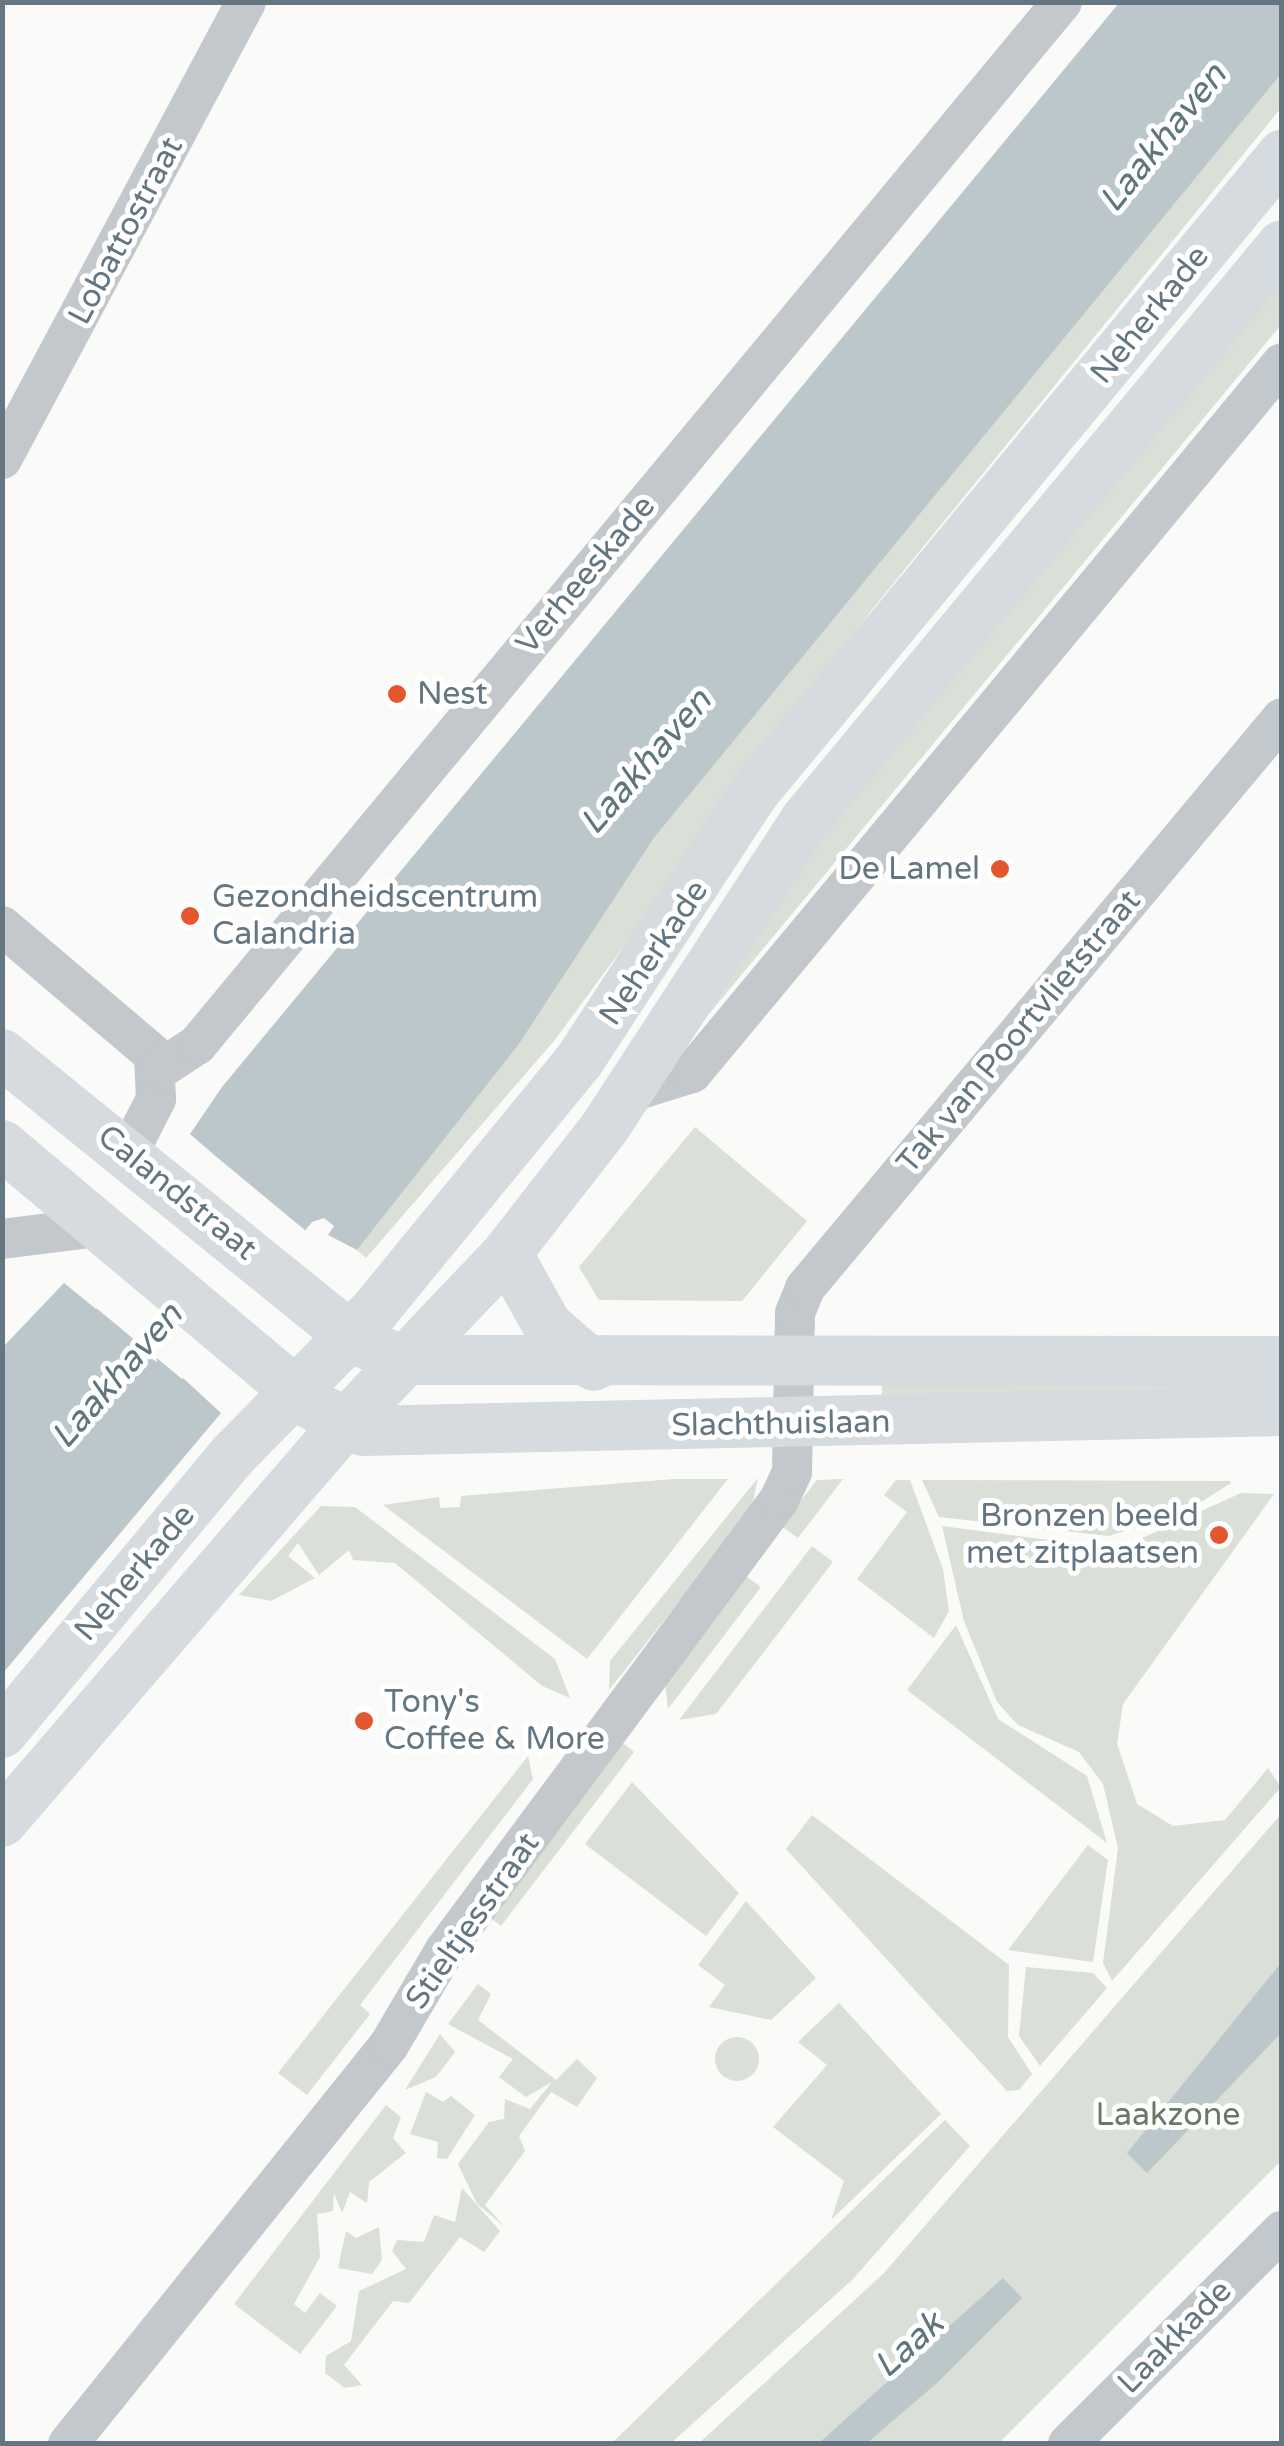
<!DOCTYPE html>
<html>
<head>
<meta charset="utf-8">
<style>
  body { margin:0 }
  #map { position:relative; width:1284px; height:2446px; overflow:hidden; background:#fafaf8; font-family:"Varela Round",sans-serif }
  div>[style] { position:absolute }
  [style*='--x'] { left:calc(var(--x)*1px); top:calc(var(--y)*1px); width:calc(var(--w)*1px); rotate:calc(var(--a)*1deg) }
  .green>* { inset:0; background:#dadfd7 }
  .round { border-radius:50% }
  .water>* { inset:0; background:#bbc7cb }
  .pier>* { inset:0; background:#fafaf8 }
  .minor>* { height:40px; margin:-20px; padding:0 20px; transform-origin:20px; border-radius:20px; background:#c3c8cc }
  .major>* { height:50px; margin:-25px; padding:0 25px; transform-origin:25px; border-radius:25px; background:#d6dbdf }
  .dots>* { width:28px; height:28px; translate:-50% -50%; box-sizing:border-box; border:5px solid #fff; border-radius:50% }
  span { translate:-50% -50%; white-space:nowrap; text-align:center; line-height:1.15; -webkit-text-stroke:10px #fff; paint-order:stroke }
  .street-label { font-size:32px; color:#657683 }
  .poi-label { font-size:32px; color:#657683 }
  .left { translate:0 -50%; text-align:left }
  .right { translate:-100% -50%; text-align:right }
  .park-label { font-size:32px; color:#687a64 }
  .water-label { font-size:35px; color:#60757c; font-style:italic }
  .frame { position:absolute; inset:0; border:5px solid #657683; pointer-events:none }
</style>
</head>
<body>
<div id="map">
  <div class="green">
    <i style="clip-path:polygon(1281px 74px,1281px 108px,870px 612px,554px 1041px,366px 1258px,357px 1250px,519px 1044px,654px 838px)"></i>
    <i style="clip-path:polygon(1281px 275px,1281px 325px,684px 1044px,781px 886px)"></i>
    <i style="clip-path:polygon(695px 1127px,807px 1221px,742px 1301px,599px 1300px,579px 1267px)"></i>
    <i style="clip-path:polygon(882px 1379px,1281px 1380px,1281px 1398px,882px 1402px)"></i>
    <i style="clip-path:polygon(758px 1478px,751px 1510px,609px 1690px,610px 1661px)"></i>
    <i style="clip-path:polygon(674px 1479px,728px 1479px,587px 1659px,383px 1505px,439px 1497px,440px 1508px,460px 1507px,461px 1496px)"></i>
    <i style="clip-path:polygon(843px 1479px,798px 1538px,781px 1526px,817px 1480px)"></i>
    <i style="clip-path:polygon(896px 1480px,910px 1480px,943px 1569px,949px 1611px,934px 1638px,857px 1579px,907px 1512px,884px 1495px)"></i>
    <i style="clip-path:polygon(922px 1480px,1230px 1481px,1231px 1483px,1187px 1511px,1109px 1536px,939px 1517px)"></i>
    <i style="clip-path:polygon(1241px 1493px,1274px 1494px,1123px 1704px,1117px 1744px,1137px 1804px,1173px 1826px,1225px 1820px,1268px 1768px,1281px 1787px,1112px 1981px,1103px 1963px,1118px 1848px,1103px 1784px,1079px 1752px,1018px 1725px,997px 1702px,964px 1621px,942px 1526px,1118px 1549px)"></i>
    <i style="clip-path:polygon(321px 1506px,355px 1507px,555px 1659px,570px 1698px,542px 1686px,395px 1563px,353px 1560px,349px 1550px,319px 1575px,298px 1543px,288px 1556px,315px 1578px,271px 1601px,239px 1595px)"></i>
    <i style="clip-path:polygon(812px 1546px,833px 1562px,716px 1714px,679px 1720px)"></i>
    <i style="clip-path:polygon(744px 1575px,761px 1587px,668px 1709px,665px 1681px)"></i>
    <i style="clip-path:polygon(956px 1625px,998px 1719px,1087px 1776px,1107px 1843px,907px 1690px)"></i>
    <i style="clip-path:polygon(619px 1740px,634px 1752px,501px 1926px,486px 1914px)"></i>
    <i style="clip-path:polygon(528px 1756px,533px 1779px,360px 2005px,370px 2014px,307px 2095px,278px 2073px)"></i>
    <i style="clip-path:polygon(632px 1782px,739px 1893px,706px 1936px,585px 1844px)"></i>
    <i style="clip-path:polygon(1281px 1814px,1281px 2161px,999px 2443px,698px 2444px,884px 2273px)"></i>
    <i style="clip-path:polygon(812px 1815px,1009px 1965px,1008px 2037px,1032px 2074px,1019px 2090px,1007px 2091px,786px 1849px)"></i>
    <i style="clip-path:polygon(1088px 1845px,1108px 1860px,1093px 1962px,1008px 1950px)"></i>
    <i style="clip-path:polygon(746px 1901px,816px 1978px,771px 2020px,709px 2007px,725px 1985px,698px 1965px)"></i>
    <i style="clip-path:polygon(1026px 1967px,1093px 1973px,1107px 1988px,1040px 2066px,1019px 2036px)"></i>
    <i style="clip-path:polygon(478px 1984px,491px 1994px,478px 2020px,556px 2080px,577px 2059px,597px 2078px,577px 2107px,551px 2092px,519px 2136px,525px 2151px,485px 2205px,504px 2226px,477px 2204px,458px 2164px,489px 2122px,504px 2119px,505px 2099px,530px 2109px,552px 2082px,526px 2097px,499px 2077px,513px 2059px,448px 2024px)"></i>
    <i style="clip-path:polygon(839px 2003px,941px 2114px,831px 2220px,844px 2181px,773px 2127px,827px 2065px,798px 2042px)"></i>
    <i style="clip-path:polygon(440px 2034px,455px 2052px,436px 2077px,405px 2090px)"></i>
    <i class="round" style="left:715px;top:2037px;width:44px;height:44px"></i>
    <i style="clip-path:polygon(426px 2092px,443px 2102px,451px 2096px,475px 2115px,447px 2159px,437px 2158px,438px 2142px,410px 2134px)"></i>
    <i style="clip-path:polygon(386px 2105px,401px 2117px,393px 2138px,406px 2153px,369px 2182px,367px 2203px,350px 2192px,342px 2213px,334px 2193px,333px 2211px,317px 2214px,320px 2257px,294px 2304px,305px 2313px,320px 2293px,337px 2306px,300px 2354px,234px 2304px)"></i>
    <i style="clip-path:polygon(945px 2120px,970px 2146px,853px 2279px,671px 2443px,612px 2443px)"></i>
    <i style="clip-path:polygon(462px 2188px,500px 2231px,484px 2252px,460px 2237px,409px 2303px,393px 2301px,344px 2365px,362px 2385px,345px 2388px,325px 2373px,326px 2356px,351px 2341px,359px 2291px,406px 2269px,392px 2251px,397px 2240px,424px 2242px,434px 2215px,455px 2222px)"></i>
    <i style="clip-path:polygon(379px 2227px,382px 2260px,372px 2274px,338px 2268px,346px 2231px,356px 2238px)"></i>
  </div>
  <div class="water">
    <i style="clip-path:polygon(1119px 3px,1281px 3px,1281px 74px,654px 838px,519px 1044px,357px 1250px,328px 1235px,334px 1226px,324px 1218px,312px 1222px,182px 1377px,221px 1413px,3px 1673px,3px 1347px,64px 1283px,96px 1309px,220px 1160px,190px 1134px,222px 1087px)"></i>
    <i style="clip-path:polygon(1281px 1963px,1281px 2033px,1147px 2173px,1127px 2153px)"></i>
    <i style="clip-path:polygon(1003px 2278px,1022px 2298px,938px 2382px,867px 2443px,819px 2443px)"></i>
  </div>
  <div class="pier">
    <i style="clip-path:polygon(219px 1159px,306px 1231px,182px 1379px,95px 1307px)"></i>
  </div>
  <div class="minor">
    <i style="--x:2;--y:459;--w:518;--a:-61.9"></i>
    <i style="--x:2;--y:926;--w:199;--a:40.3"></i>
    <i style="--x:154;--y:1055;--w:44;--a:87.4"></i>
    <i style="--x:156;--y:1099;--w:59;--a:117"></i>
    <i style="--x:160;--y:1069;--w:44;--a:-33"></i>
    <i style="--x:197;--y:1045;--w:1355;--a:-50.33"></i>
    <i style="--x:628;--y:1093;--w:67;--a:-17.4"></i>
    <i style="--x:692;--y:1073;--w:923;--a:-50.27"></i>
    <i style="--x:2;--y:1239;--w:97;--a:-7.1"></i>
    <i style="--x:68;--y:2444;--w:512;--a:-51.18"></i>
    <i style="--x:389;--y:2045;--w:110;--a:-59.5"></i>
    <i style="--x:445;--y:1950;--w:560;--a:-53.42"></i>
    <i style="--x:779;--y:1500;--w:31;--a:-65"></i>
    <i style="--x:792;--y:1472;--w:159;--a:-88.9"></i>
    <i style="--x:795;--y:1313;--w:27;--a:-68"></i>
    <i style="--x:805;--y:1288;--w:743;--a:-50.08"></i>
    <i style="--x:1068;--y:2444;--w:302;--a:-44.9"></i>
  </div>
  <div class="major">
    <i style="--x:2;--y:1054;--w:448;--a:39"></i>
    <i style="--x:350;--y:1336;--w:55;--a:26.1"></i>
    <i style="--x:399;--y:1360;--w:883;--a:0.06"></i>
    <i style="--x:2;--y:1145;--w:405;--a:40"></i>
    <i style="--x:312;--y:1405;--w:57;--a:27"></i>
    <i style="--x:363;--y:1431;--w:919;--a:-1.25"></i>
    <i style="--x:507;--y:1253;--w:82;--a:60.9"></i>
    <i style="--x:547;--y:1325;--w:62;--a:41.1"></i>
    <i style="--x:2;--y:1733;--w:363;--a:-50.3"></i>
    <i style="--x:234;--y:1454;--w:202;--a:-45.6"></i>
    <i style="--x:375;--y:1310;--w:322;--a:-50.7"></i>
    <i style="--x:579;--y:1061;--w:319;--a:-56.9"></i>
    <i style="--x:753;--y:794;--w:830;--a:-50.38"></i>
    <i style="--x:2;--y:1822;--w:524;--a:-49.26"></i>
    <i style="--x:344;--y:1425;--w:237;--a:-46.5"></i>
    <i style="--x:507;--y:1253;--w:160;--a:-52.1"></i>
    <i style="--x:605;--y:1127;--w:366;--a:-56.9"></i>
    <i style="--x:805;--y:820;--w:747;--a:-50.32"></i>
  </div>
  <div class="dots">
    <i style="left:397px;top:694px;background:#e4572e"></i>
    <i style="left:1000px;top:869px;background:#e4572e"></i>
    <i style="left:190px;top:916px;background:#e4572e"></i>
    <i style="left:1219px;top:1535px;background:#e4572e"></i>
    <i style="left:364px;top:1721px;background:#e4572e"></i>
  </div>
  <div class="street-label">
    <span style="left:126px;top:231px;rotate:-62deg">Lobattostraat</span>
    <span style="left:1150px;top:315px;rotate:-51deg">Neherkade</span>
    <span style="left:586px;top:575px;rotate:-50deg">Verheeskade</span>
    <span style="left:654px;top:953px;rotate:-56deg">Neherkade</span>
    <span style="left:1019px;top:1032px;rotate:-50deg">Tak van Poortvlietstraat</span>
    <span style="left:177px;top:1193px;rotate:39deg">Calandstraat</span>
    <span style="left:781px;top:1424px;rotate:-1deg">Slachthuislaan</span>
    <span style="left:135px;top:1573px;rotate:-50deg">Neherkade</span>
    <span style="left:473px;top:1921px;rotate:-55deg">Stieltjesstraat</span>
    <span style="left:1175px;top:2337px;rotate:-45deg">Laakkade</span>
  </div>
  <div class="poi-label">
    <span class="left" style="left:417px;top:694px">Nest</span>
    <span class="right" style="left:980px;top:869px">De Lamel</span>
    <span class="left" style="left:212px;top:916px">Gezondheidscentrum<br>Calandria</span>
    <span class="right" style="left:1199px;top:1535px">Bronzen beeld<br>met zitplaatsen</span>
    <span class="left" style="left:384px;top:1721px">Tony's<br>Coffee &amp; More</span>
  </div>
  <div class="park-label">
    <span style="left:1168px;top:2115px">Laakzone</span>
  </div>
  <div class="water-label">
    <span style="left:1163px;top:138px;rotate:-51deg">Laakhaven</span>
    <span style="left:646px;top:762px;rotate:-49deg">Laakhaven</span>
    <span style="left:117px;top:1376px;rotate:-49deg">Laakhaven</span>
    <span style="left:909px;top:2345px;rotate:-42deg">Laak</span>
  </div>
  <div class="frame"></div>
</div>
</body>
</html>
